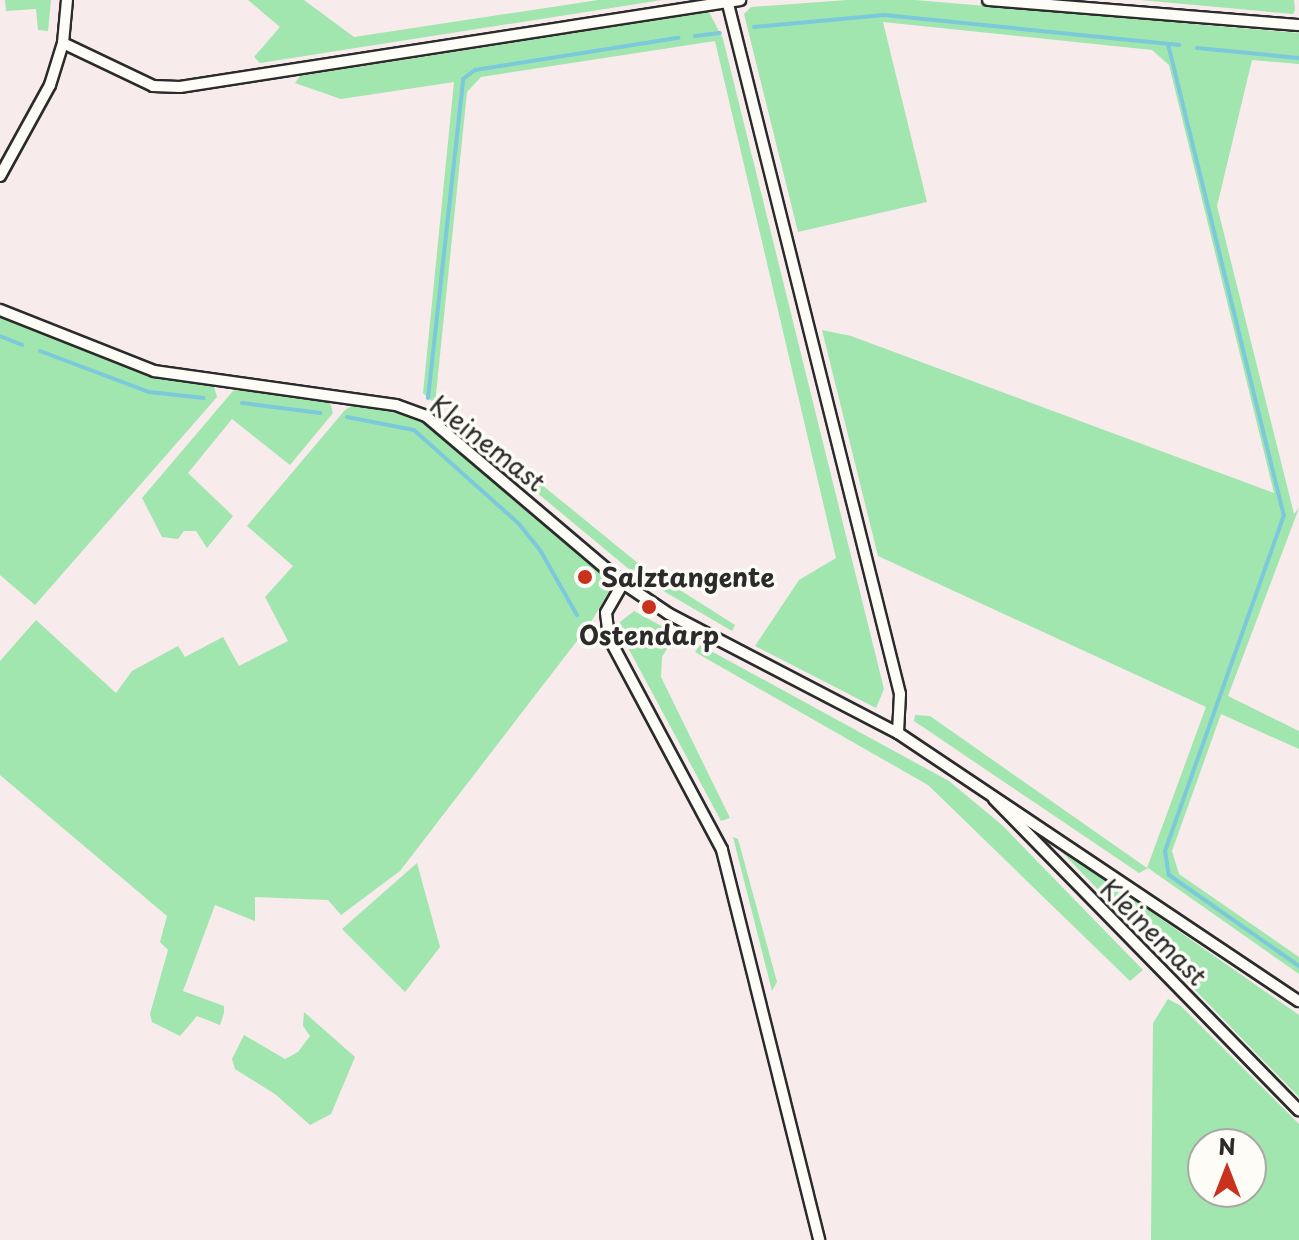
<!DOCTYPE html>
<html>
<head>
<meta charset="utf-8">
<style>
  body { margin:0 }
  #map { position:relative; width:1299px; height:1240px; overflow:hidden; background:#f7ebeb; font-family:"Playpen Sans",sans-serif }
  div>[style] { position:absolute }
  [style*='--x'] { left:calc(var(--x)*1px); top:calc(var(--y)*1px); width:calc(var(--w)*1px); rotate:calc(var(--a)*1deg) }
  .green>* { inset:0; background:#a1e5af }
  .stream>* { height:4px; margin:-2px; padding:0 2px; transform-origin:2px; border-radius:2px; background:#7cc9db }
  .roads { filter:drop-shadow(2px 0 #2b2b2b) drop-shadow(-2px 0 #2b2b2b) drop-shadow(0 2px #2b2b2b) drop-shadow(0 -2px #2b2b2b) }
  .minor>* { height:10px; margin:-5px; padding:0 5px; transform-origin:5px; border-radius:5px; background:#fdfcf7 }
  .dots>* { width:22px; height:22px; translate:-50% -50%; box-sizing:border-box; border:4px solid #fdfcf7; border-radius:50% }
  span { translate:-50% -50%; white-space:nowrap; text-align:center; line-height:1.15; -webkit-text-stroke:7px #fdfcf7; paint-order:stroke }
  .street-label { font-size:26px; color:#2b2b2b }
  .poi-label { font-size:26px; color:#2b2b2b; font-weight:700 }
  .left { translate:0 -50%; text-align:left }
  .north { position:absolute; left:1187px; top:1128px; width:80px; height:80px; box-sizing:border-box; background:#fdfcf7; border:2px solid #a9a8a5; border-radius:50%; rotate:0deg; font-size:22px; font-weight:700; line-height:32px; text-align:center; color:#2b2b2b }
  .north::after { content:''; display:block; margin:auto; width:28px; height:36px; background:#c8321e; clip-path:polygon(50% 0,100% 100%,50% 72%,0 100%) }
</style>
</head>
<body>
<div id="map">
  <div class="green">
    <i style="clip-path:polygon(5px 0,51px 0,48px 31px,38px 30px,36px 9px,6px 11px)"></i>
    <i style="clip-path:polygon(248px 0,304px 0,354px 37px,598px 0,662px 0,260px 63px,254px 57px,280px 27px)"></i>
    <i style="clip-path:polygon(847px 0,915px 0,1299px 33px,1299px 64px,1252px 60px,1217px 206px,1294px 514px,1299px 508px,1228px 696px,1299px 731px,1299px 749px,1221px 714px,1172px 851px,1179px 874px,1299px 957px,1299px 974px,1148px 868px,1139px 873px,914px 721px,915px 715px,930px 716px,1147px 868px,1206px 707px,878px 556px,822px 330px,851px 336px,1274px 493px,1169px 65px,1152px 50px,883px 22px,927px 202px,798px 232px,744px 14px,751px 7px)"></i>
    <i style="clip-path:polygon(1140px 0,1294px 0,1295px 10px,1293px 14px)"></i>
    <i style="clip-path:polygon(709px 12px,723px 39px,884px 689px,876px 708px,755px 646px,799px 580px,836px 558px,715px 41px,481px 77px,467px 92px,435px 404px,423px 393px,454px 82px,341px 99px,295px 83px,300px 76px)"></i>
    <i style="clip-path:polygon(0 315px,133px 369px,213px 384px,217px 397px,35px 605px,0 575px)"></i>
    <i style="clip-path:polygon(243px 388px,329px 399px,333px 413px,290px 465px,232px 419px,188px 473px,233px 516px,207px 548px,196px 531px,184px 531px,178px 539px,162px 537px,142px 498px,233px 391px)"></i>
    <i style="clip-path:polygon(356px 403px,392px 408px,433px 426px,608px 574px,609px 591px,590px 624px,400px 871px,341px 915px,328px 900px,255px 897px,255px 921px,215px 905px,183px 991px,224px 1006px,224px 1013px,220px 1025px,197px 1016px,180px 1036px,152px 1022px,150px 1014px,168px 950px,160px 942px,167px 916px,0 775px,0 661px,36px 620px,116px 693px,132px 671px,178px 646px,185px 657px,223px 637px,239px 666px,288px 641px,265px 597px,293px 566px,247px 526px,345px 410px)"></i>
    <i style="clip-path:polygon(450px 410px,639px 564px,735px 625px,732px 631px,636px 575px,447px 418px)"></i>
    <i style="clip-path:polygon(634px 611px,676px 634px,662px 657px,661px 677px,730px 818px,721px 821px,625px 642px,620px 622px)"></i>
    <i style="clip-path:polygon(700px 645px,949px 781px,1002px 825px,1143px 970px,1130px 981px,928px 785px,695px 652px)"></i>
    <i style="clip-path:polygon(733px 837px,738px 839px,777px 982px,772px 991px)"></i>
    <i style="clip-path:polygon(1055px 845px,1299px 1015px,1299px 1097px,1254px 1051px)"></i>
    <i style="clip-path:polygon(417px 863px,440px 947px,405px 992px,342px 929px)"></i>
    <i style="clip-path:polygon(evenodd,1168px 999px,1181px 1006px,1299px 1124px,1299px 1240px,1151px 1240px,1153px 1023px,1168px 999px,1203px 1144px,1251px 1144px,1251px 1192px,1203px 1192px,1203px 1144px)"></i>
    <i style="clip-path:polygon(304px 1012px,355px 1057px,331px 1114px,310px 1125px,275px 1094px,235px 1069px,232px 1059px,244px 1035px,285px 1059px,298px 1052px,310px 1036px,303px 1026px)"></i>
  </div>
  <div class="stream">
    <i style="--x:754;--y:27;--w:131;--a:-5.3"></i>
    <i style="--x:884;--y:15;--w:297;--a:5.8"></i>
    <i style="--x:695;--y:36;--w:25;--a:-7"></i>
    <i style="--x:1168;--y:44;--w:485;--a:76.2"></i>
    <i style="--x:1284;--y:515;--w:356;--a:109.5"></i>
    <i style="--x:1165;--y:851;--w:24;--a:81"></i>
    <i style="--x:1169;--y:875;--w:159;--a:35"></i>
    <i style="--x:1197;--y:48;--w:102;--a:5.6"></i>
    <i style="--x:0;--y:336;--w:24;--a:22"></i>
    <i style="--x:40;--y:351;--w:116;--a:20.6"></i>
    <i style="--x:149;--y:392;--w:55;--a:6.2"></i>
    <i style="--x:428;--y:398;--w:321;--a:-83.7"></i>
    <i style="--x:463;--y:79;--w:15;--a:-37"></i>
    <i style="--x:475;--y:70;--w:206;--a:-9"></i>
    <i style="--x:242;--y:403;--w:79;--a:7.3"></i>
    <i style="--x:347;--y:417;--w:68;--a:11"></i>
    <i style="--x:414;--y:430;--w:141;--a:41.8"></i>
    <i style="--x:519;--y:524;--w:33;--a:51"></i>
    <i style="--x:540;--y:550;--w:75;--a:60.4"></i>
  </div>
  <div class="roads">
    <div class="minor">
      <i style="--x:727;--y:0;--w:715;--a:76"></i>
      <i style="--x:900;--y:694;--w:39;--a:93"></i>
      <i style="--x:988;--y:0;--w:312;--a:4.6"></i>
      <i style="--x:63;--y:43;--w:100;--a:25.5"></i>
      <i style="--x:153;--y:86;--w:27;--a:2"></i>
      <i style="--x:180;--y:87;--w:567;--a:-8.83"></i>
      <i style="--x:0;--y:176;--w:104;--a:-61.2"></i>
      <i style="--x:50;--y:85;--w:44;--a:-72.8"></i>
      <i style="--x:63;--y:43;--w:43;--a:-84.7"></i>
      <i style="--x:0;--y:310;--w:166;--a:21.6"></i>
      <i style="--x:154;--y:371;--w:244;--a:8"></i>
      <i style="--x:396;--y:405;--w:32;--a:20"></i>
      <i style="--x:426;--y:416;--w:258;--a:40.3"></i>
      <i style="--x:623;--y:583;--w:55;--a:34"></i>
      <i style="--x:669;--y:614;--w:258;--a:27.5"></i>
      <i style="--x:898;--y:733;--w:482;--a:33.8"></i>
      <i style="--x:623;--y:583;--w:34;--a:120"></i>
      <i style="--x:606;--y:613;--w:25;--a:83"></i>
      <i style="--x:609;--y:638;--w:240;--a:61.9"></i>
      <i style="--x:722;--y:850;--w:402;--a:76"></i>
      <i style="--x:994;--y:799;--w:436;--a:45.6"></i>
    </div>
  </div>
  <div class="dots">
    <i style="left:585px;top:577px;background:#c8321e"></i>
    <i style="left:649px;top:607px;background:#c8321e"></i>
  </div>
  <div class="street-label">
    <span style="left:488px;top:443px;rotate:38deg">Kleinemast</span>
    <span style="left:1154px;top:932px;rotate:45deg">Kleinemast</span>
  </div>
  <div class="poi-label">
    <span class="left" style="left:601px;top:577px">Salztangente</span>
    <span style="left:649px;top:635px">Ostendarp</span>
  </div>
  <div class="north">N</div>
</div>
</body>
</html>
